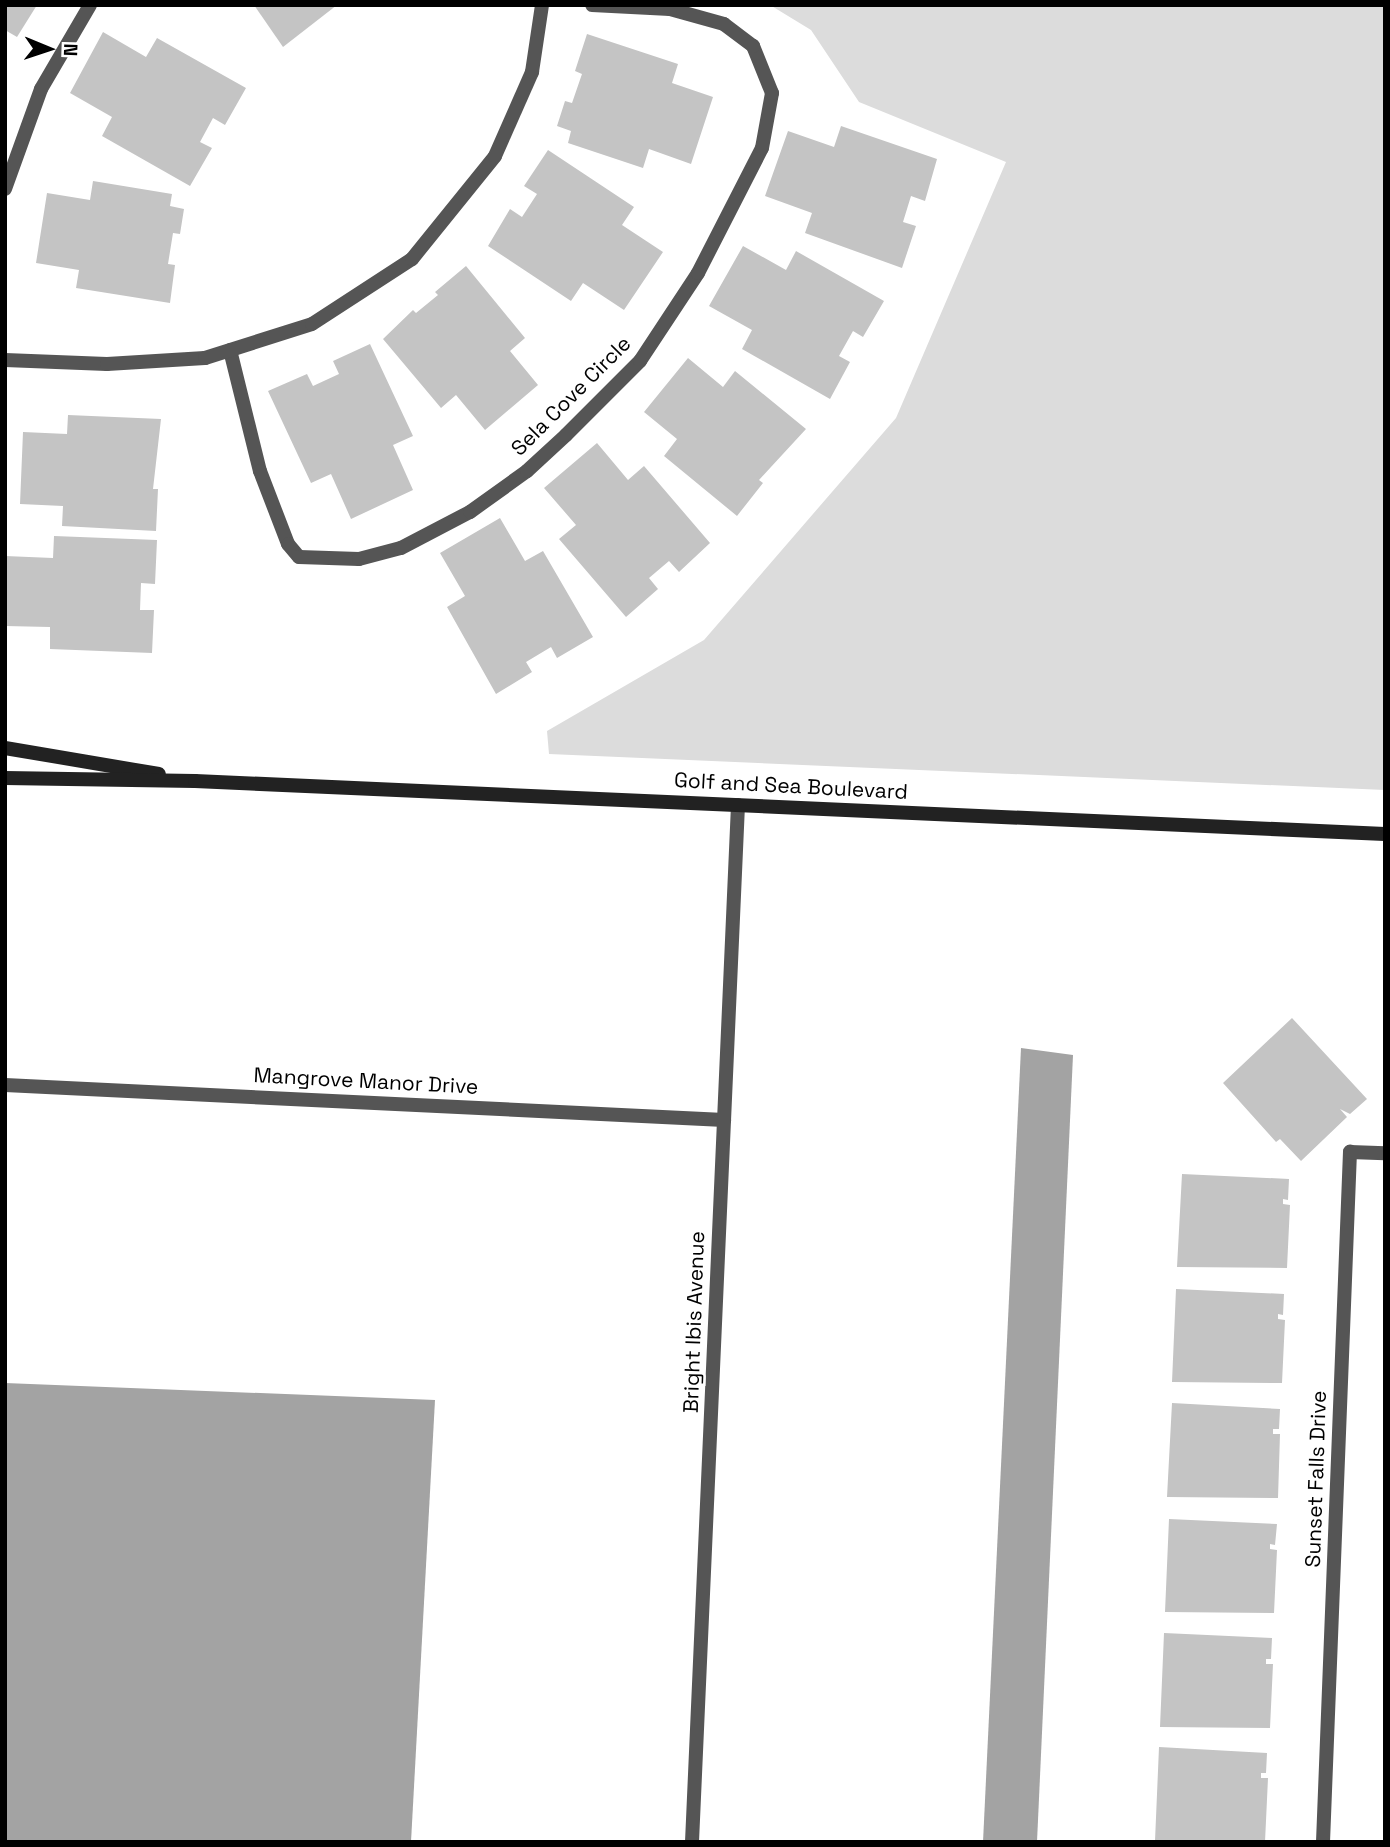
<!DOCTYPE html>
<html>
<head>
<meta charset="utf-8">
<style>
  body { margin:0 }
  #map { position:relative; width:1390px; height:1847px; overflow:hidden; background:#fff; font-family:"Space Grotesk",sans-serif }
  div>[style] { position:absolute }
  [style*='--x'] { left:calc(var(--x)*1px); top:calc(var(--y)*1px); width:calc(var(--w)*1px); rotate:calc(var(--a)*1deg) }
  .green>* { inset:0; background:#dcdcdc }
  .water>* { inset:0; background:#a3a3a3 }
  .building>* { inset:0; background:#c4c4c4 }
  .street>* { height:14px; margin:-7px; padding:0 7px; transform-origin:7px; border-radius:7px; background:#555 }
  .secondary>* { height:14px; margin:-7px; padding:0 7px; transform-origin:7px; border-radius:7px; background:#222 }
  span { translate:-50% -50%; white-space:nowrap; text-align:center; line-height:1.15; -webkit-text-stroke:5px #fff; paint-order:stroke }
  .street-label { font-size:21px; color:#000 }
  .frame { position:absolute; inset:0; border:7px solid #000; pointer-events:none }
  .north { position:absolute; left:14px; top:14px; width:70px; height:70px; -webkit-text-stroke:5px #fff; paint-order:stroke; rotate:92deg; font-size:19px; font-weight:700; line-height:28px; text-align:center; color:#000 }
  .north::after { content:''; display:block; margin:auto; width:24px; height:32px; background:#000; clip-path:polygon(50% 0,100% 100%,50% 72%,0 100%) }
</style>
</head>
<body>
<div id="map">
  <div class="green">
    <i style="clip-path:polygon(770px 5px,1385px 5px,1385px 790px,549px 754px,547px 731px,704px 640px,896px 418px,1006px 162px,859px 102px,811px 30px)"></i>
  </div>
  <div class="water">
    <i style="clip-path:polygon(1021px 1048px,1073px 1055px,1037px 1842px,983px 1842px)"></i>
    <i style="clip-path:polygon(5px 1383px,435px 1400px,411px 1842px,5px 1842px)"></i>
  </div>
  <div class="building">
    <i style="clip-path:polygon(5px 5px,37px 5px,17px 37px,5px 30px)"></i>
    <i style="clip-path:polygon(254px 5px,337px 5px,283px 47px)"></i>
    <i style="clip-path:polygon(103px 32px,146px 57px,157px 38px,246px 88px,225px 125px,213px 118px,200px 142px,212px 148px,190px 186px,102px 136px,112px 117px,70px 93px)"></i>
    <i style="clip-path:polygon(587px 34px,678px 64px,672px 83px,713px 97px,691px 164px,649px 149px,643px 168px,568px 143px,571px 131px,557px 126px,565px 101px,572px 103px,582px 74px,575px 71px)"></i>
    <i style="clip-path:polygon(841px 126px,937px 159px,925px 201px,911px 196px,903px 222px,916px 226px,902px 268px,805px 233px,812px 213px,765px 196px,788px 131px,834px 147px)"></i>
    <i style="clip-path:polygon(548px 150px,634px 207px,622px 225px,663px 252px,624px 310px,583px 283px,571px 301px,488px 246px,510px 209px,522px 217px,537px 194px,524px 186px)"></i>
    <i style="clip-path:polygon(93px 181px,172px 194px,170px 206px,184px 209px,180px 234px,173px 233px,168px 264px,175px 265px,170px 303px,76px 288px,79px 270px,36px 263px,47px 193px,90px 200px)"></i>
    <i style="clip-path:polygon(743px 246px,786px 270px,796px 251px,884px 301px,863px 337px,853px 331px,839px 356px,850px 362px,830px 399px,742px 349px,752px 330px,709px 306px)"></i>
    <i style="clip-path:polygon(466px 266px,525px 338px,510px 351px,538px 385px,485px 430px,456px 395px,441px 408px,383px 339px,413px 310px,416px 313px,438px 295px,435px 292px)"></i>
    <i style="clip-path:polygon(370px 344px,413px 436px,393px 445px,413px 490px,351px 519px,331px 474px,311px 483px,268px 391px,307px 374px,313px 386px,339px 374px,333px 361px)"></i>
    <i style="clip-path:polygon(688px 358px,723px 387px,735px 371px,806px 429px,759px 480px,763px 483px,737px 516px,664px 456px,677px 439px,644px 412px)"></i>
    <i style="clip-path:polygon(68px 415px,161px 419px,153px 489px,158px 489px,156px 531px,62px 526px,63px 506px,20px 504px,23px 432px,67px 434px)"></i>
    <i style="clip-path:polygon(597px 443px,628px 480px,644px 466px,710px 543px,679px 572px,669px 561px,649px 578px,658px 589px,626px 617px,559px 539px,576px 525px,544px 488px)"></i>
    <i style="clip-path:polygon(500px 518px,525px 561px,543px 551px,593px 637px,557px 658px,551px 647px,526px 662px,532px 672px,496px 694px,447px 607px,465px 596px,440px 553px)"></i>
    <i style="clip-path:polygon(54px 536px,157px 540px,155px 584px,141px 583px,140px 610px,154px 610px,152px 653px,50px 649px,50px 627px,5px 626px,5px 556px,53px 558px)"></i>
    <i style="clip-path:polygon(1292px 1018px,1367px 1099px,1350px 1114px,1340px 1109px,1347px 1117px,1301px 1161px,1280px 1139px,1276px 1142px,1223px 1083px)"></i>
    <i style="clip-path:polygon(1182px 1174px,1289px 1179px,1288px 1200px,1283px 1199px,1283px 1204px,1290px 1205px,1287px 1268px,1177px 1267px)"></i>
    <i style="clip-path:polygon(1176px 1289px,1284px 1294px,1283px 1315px,1278px 1314px,1278px 1319px,1285px 1320px,1282px 1383px,1172px 1382px)"></i>
    <i style="clip-path:polygon(1172px 1403px,1280px 1409px,1279px 1429px,1273px 1429px,1273px 1434px,1280px 1434px,1278px 1498px,1167px 1497px)"></i>
    <i style="clip-path:polygon(1169px 1519px,1277px 1524px,1275px 1545px,1270px 1544px,1270px 1549px,1277px 1550px,1274px 1613px,1165px 1612px)"></i>
    <i style="clip-path:polygon(1164px 1633px,1272px 1638px,1271px 1659px,1266px 1659px,1266px 1664px,1273px 1664px,1270px 1728px,1160px 1727px)"></i>
    <i style="clip-path:polygon(1159px 1747px,1267px 1753px,1266px 1773px,1261px 1773px,1261px 1778px,1268px 1778px,1265px 1842px,1155px 1841px)"></i>
  </div>
  <div class="street">
    <i style="--x:5;--y:189;--w:106;--a:-70.2"></i>
    <i style="--x:41;--y:89;--w:97;--a:-59.7"></i>
    <i style="--x:230;--y:350;--w:125;--a:76.1"></i>
    <i style="--x:260;--y:471;--w:78;--a:69"></i>
    <i style="--x:288;--y:544;--w:17;--a:50"></i>
    <i style="--x:299;--y:557;--w:60;--a:1.9"></i>
    <i style="--x:359;--y:559;--w:43;--a:-14.7"></i>
    <i style="--x:401;--y:548;--w:78;--a:-27.6"></i>
    <i style="--x:470;--y:512;--w:70;--a:-35.7"></i>
    <i style="--x:527;--y:471;--w:53;--a:-42.7"></i>
    <i style="--x:566;--y:435;--w:105;--a:-45"></i>
    <i style="--x:640;--y:361;--w:105;--a:-56.6"></i>
    <i style="--x:698;--y:273;--w:140;--a:-62.9"></i>
    <i style="--x:762;--y:148;--w:56;--a:-79.7"></i>
    <i style="--x:772;--y:93;--w:51;--a:-112"></i>
    <i style="--x:753;--y:46;--w:36;--a:-143"></i>
    <i style="--x:724;--y:24;--w:56;--a:-164.5"></i>
    <i style="--x:670;--y:9;--w:78;--a:-177.1"></i>
    <i style="--x:5;--y:360;--w:102;--a:2.2"></i>
    <i style="--x:107;--y:364;--w:98;--a:-3.5"></i>
    <i style="--x:205;--y:358;--w:112;--a:-17.6"></i>
    <i style="--x:312;--y:324;--w:119;--a:-33"></i>
    <i style="--x:412;--y:259;--w:132;--a:-51.1"></i>
    <i style="--x:495;--y:156;--w:92;--a:-66.2"></i>
    <i style="--x:532;--y:72;--w:68;--a:-81.5"></i>
    <i style="--x:5;--y:1085;--w:720;--a:2.79"></i>
    <i style="--x:692;--y:1842;--w:1038;--a:-87.46"></i>
    <i style="--x:1323;--y:1842;--w:691;--a:-87.76"></i>
    <i style="--x:1350;--y:1152;--w:35;--a:2"></i>
  </div>
  <div class="secondary">
    <i style="--x:5;--y:748;--w:156;--a:9.6"></i>
    <i style="--x:5;--y:778;--w:190;--a:0.9"></i>
    <i style="--x:195;--y:781;--w:1191;--a:2.55"></i>
  </div>
  <div class="street-label">
    <span style="left:571px;top:396px;rotate:-45deg">Sela Cove Circle</span>
    <span style="left:791px;top:786px;rotate:3deg">Golf and Sea Boulevard</span>
    <span style="left:366px;top:1081px;rotate:3deg">Mangrove Manor Drive</span>
    <span style="left:694px;top:1322px;rotate:-88deg">Bright Ibis Avenue</span>
    <span style="left:1316px;top:1479px;rotate:-88deg">Sunset Falls Drive</span>
  </div>
  <div class="frame"></div>
  <div class="north">N</div>
</div>
</body>
</html>
